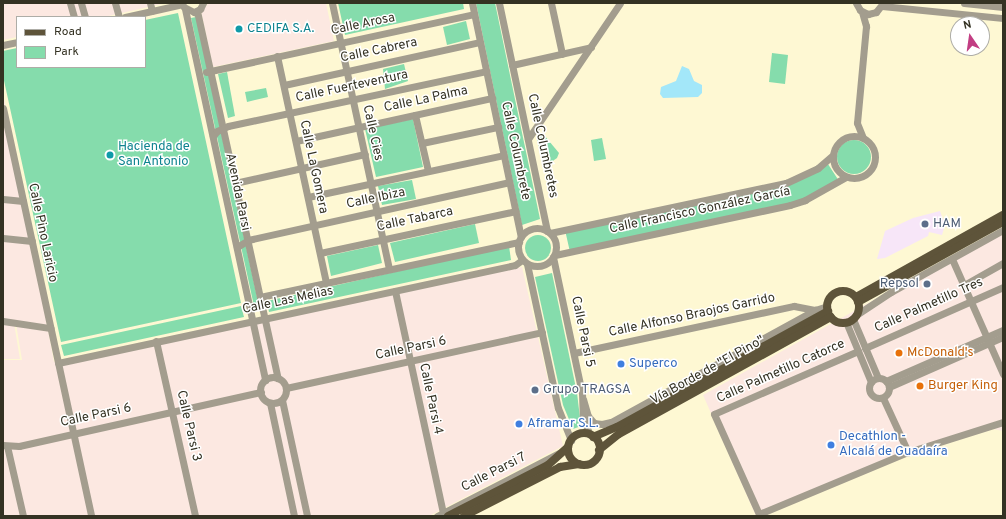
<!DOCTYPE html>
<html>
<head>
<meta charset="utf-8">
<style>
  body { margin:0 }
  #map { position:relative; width:1006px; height:519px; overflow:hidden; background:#fef8d3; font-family:Overpass,sans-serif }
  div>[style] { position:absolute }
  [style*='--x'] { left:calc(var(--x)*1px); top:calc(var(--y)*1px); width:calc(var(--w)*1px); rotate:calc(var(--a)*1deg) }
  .commercial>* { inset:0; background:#f7e6f8 }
  .industrial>* { inset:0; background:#fce8e1 }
  .green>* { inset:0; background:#85dcac }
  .round { border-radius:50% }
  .water>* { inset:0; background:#a3e7f9 }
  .minor>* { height:7px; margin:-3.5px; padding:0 3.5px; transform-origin:3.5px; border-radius:3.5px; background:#a39d8e }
  .minor>.ring { margin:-3.5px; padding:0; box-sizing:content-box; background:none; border:7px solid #a39d8e; border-radius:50% }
  .major>* { height:8px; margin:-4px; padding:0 4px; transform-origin:4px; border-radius:4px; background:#5e543a }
  .major>.ring { margin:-4px; padding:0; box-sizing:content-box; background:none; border:8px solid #5e543a; border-radius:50% }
  .dots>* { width:11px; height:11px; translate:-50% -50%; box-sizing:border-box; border:2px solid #fff; border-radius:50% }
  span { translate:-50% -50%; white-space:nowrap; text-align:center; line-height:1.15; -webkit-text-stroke:3px #fff; paint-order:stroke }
  .street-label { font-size:13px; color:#343223 }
  .culture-label { font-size:13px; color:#0d838f }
  .left { translate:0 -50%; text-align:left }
  .service-label { font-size:13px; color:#4e5e75 }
  .right { translate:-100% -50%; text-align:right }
  .food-label { font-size:13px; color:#c56008 }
  .shop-label { font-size:13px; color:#366cbe }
  .frame { position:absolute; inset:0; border:4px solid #343223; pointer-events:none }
  .legend { position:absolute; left:16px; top:16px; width:130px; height:52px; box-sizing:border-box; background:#fff; border:1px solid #aeada7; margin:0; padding:5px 7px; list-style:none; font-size:12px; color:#343223 }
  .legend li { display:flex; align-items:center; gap:8px; height:20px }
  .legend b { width:20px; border:1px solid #aeada7 }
  .north { position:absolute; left:950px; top:16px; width:40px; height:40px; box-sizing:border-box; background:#fff; border:1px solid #aeada7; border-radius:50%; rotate:347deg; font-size:11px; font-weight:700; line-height:16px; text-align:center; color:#343223 }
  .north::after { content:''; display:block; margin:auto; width:14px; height:18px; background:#c23e83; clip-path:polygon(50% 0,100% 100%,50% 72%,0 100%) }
</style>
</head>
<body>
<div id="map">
  <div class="commercial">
    <i style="clip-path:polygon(940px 211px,945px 225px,942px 235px,929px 232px,928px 236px,885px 258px,877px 259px,885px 231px,913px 218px)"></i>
  </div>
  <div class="industrial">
    <i style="clip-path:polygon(3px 3px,166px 3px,104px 17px,17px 17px,17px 37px,3px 40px)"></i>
    <i style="clip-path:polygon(209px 3px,326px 3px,334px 41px,213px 67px,201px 11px)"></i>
    <i style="clip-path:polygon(3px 93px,54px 362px,522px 267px,563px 446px,429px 516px,3px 516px,3px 360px,22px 360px,16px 324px,14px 323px,20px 359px,3px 359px)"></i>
    <i style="clip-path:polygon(1003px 228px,1003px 431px,993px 429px,908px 456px,763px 516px,756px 516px,703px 395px)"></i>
  </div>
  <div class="green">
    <i style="clip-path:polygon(338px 3px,463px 3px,464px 9px,345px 35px)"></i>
    <i style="clip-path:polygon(476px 3px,495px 3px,540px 219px,522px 225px)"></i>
    <i style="clip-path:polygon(178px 13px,241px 303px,61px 342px,3px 76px,3px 51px,17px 48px,17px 67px,145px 67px,145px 20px)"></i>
    <i style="clip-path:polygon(196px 17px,259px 306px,254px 306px,191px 18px)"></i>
    <i style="clip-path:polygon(466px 21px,470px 39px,447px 45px,443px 27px)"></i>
    <i style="clip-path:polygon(772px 53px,788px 55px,785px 84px,769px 82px)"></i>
    <i style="clip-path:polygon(404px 64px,408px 81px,385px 89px,383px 69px)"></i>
    <i style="clip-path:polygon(227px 72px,235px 116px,228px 118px,218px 74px)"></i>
    <i style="clip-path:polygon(266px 88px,268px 97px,247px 102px,245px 92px)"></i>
    <i style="clip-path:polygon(413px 119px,423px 167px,376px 177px,365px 129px)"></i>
    <i style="clip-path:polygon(540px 135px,544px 135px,559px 153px,557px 158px,544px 167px,537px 139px)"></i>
    <i style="clip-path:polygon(602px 138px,606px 159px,594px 161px,591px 140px)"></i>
    <i class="round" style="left:837px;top:140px;width:34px;height:34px"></i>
    <i style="clip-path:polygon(826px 161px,839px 181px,805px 200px,570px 252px,565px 230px,786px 183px)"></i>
    <i style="clip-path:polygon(412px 180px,416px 199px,382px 205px,378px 186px)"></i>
    <i style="clip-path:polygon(475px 224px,479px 243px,395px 262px,390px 243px)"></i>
    <i class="round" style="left:525px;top:235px;width:26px;height:26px"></i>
    <i style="clip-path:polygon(378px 245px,382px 263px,331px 276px,327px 256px)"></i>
    <i style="clip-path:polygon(509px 246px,511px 260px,269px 312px,267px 301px)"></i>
    <i style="clip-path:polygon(552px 273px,577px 393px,581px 426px,573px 429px,563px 405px,535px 277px)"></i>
    <i style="clip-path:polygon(241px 306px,244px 317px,64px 356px,61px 345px)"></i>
  </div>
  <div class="water">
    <i style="clip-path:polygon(682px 66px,689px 69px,694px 81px,702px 85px,702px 93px,698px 97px,663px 98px,660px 94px,661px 87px,676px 81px)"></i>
  </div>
  <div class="minor">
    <i style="--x:70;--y:3;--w:15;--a:74"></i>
    <i style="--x:81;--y:3;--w:15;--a:74"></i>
    <i style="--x:115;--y:3;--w:15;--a:74"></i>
    <i style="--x:150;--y:3;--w:8;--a:76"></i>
    <i style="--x:332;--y:3;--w:272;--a:77.9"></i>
    <i style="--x:472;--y:3;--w:239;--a:78.2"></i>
    <i style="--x:499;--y:3;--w:233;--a:78.1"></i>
    <i style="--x:551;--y:3;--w:52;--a:77.8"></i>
    <i style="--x:856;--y:3;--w:8;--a:60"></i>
    <i style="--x:860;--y:10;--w:9;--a:27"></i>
    <i style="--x:868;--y:14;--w:8;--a:-14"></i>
    <i style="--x:876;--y:12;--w:11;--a:-52"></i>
    <i style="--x:964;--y:3;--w:39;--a:6"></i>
    <i style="--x:882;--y:6;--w:122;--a:5.7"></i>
    <i style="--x:184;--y:7;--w:11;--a:27"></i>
    <i style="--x:194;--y:12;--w:7;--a:-27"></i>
    <i style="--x:200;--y:9;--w:7;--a:-63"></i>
    <i style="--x:185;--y:9;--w:380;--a:77.8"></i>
    <i style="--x:197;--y:11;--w:376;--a:77.6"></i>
    <i style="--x:862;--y:12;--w:15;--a:74"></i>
    <i style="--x:866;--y:26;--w:97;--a:95.3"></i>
    <i style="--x:857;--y:123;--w:16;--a:68"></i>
    <i style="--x:125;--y:17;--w:59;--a:-12.6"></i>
    <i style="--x:3;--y:45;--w:14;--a:-12"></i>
    <i style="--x:277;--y:56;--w:231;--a:77.8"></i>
    <i style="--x:512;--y:65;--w:81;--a:-12.8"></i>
    <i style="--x:206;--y:72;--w:274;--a:-12.2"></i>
    <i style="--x:284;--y:85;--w:200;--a:-12.4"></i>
    <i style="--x:3;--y:108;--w:417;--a:77.8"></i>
    <i style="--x:415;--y:115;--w:57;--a:76.9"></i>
    <i class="ring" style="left:833px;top:136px;width:35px;height:35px"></i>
    <i style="--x:213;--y:136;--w:6;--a:-51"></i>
    <i style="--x:217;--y:131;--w:12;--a:-24"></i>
    <i style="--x:228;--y:126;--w:264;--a:-12"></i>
    <i style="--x:528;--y:139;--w:164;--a:-55.9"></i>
    <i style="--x:296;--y:141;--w:201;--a:-12.4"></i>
    <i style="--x:422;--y:143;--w:78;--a:-11.9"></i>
    <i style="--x:235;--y:183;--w:133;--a:-12.6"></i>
    <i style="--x:308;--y:197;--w:200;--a:-12.1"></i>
    <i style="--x:3;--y:199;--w:20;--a:6"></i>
    <i class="ring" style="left:518px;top:228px;width:31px;height:31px"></i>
    <i style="--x:550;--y:233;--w:241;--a:-12"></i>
    <i style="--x:786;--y:183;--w:35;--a:-25"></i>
    <i style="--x:818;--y:168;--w:18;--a:-41"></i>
    <i style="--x:3;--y:238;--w:29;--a:6"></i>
    <i style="--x:237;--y:247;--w:13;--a:-32"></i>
    <i style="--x:248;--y:240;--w:267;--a:-12.5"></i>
    <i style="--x:320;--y:253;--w:200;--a:-12.1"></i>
    <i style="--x:555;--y:255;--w:240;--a:-12"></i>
    <i style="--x:790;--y:205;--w:16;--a:-18"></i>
    <i style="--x:805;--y:200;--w:47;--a:-29.3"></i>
    <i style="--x:553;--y:257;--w:139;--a:78"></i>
    <i style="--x:582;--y:393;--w:25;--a:88"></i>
    <i style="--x:583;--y:418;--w:18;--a:68"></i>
    <i style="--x:952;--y:259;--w:126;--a:66.1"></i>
    <i style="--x:527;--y:264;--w:147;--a:77.9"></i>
    <i style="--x:558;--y:408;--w:35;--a:68"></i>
    <i style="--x:964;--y:285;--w:45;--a:-29.4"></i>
    <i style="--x:395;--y:291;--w:227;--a:77.8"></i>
    <i style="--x:260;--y:297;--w:265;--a:-12"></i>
    <i style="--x:856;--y:315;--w:42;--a:-33.3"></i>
    <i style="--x:891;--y:292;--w:128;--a:-29"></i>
    <i style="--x:853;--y:319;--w:64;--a:67"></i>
    <i style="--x:3;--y:321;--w:48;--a:8.5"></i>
    <i style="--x:846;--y:322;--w:65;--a:67.4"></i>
    <i style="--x:156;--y:341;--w:179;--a:77.4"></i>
    <i style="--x:865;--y:348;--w:151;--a:-23.8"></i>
    <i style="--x:858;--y:351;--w:157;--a:156.4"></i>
    <i style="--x:714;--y:414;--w:110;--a:65.8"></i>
    <i style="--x:759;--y:514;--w:161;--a:-22.6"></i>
    <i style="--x:908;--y:452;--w:100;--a:-17.5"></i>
    <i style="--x:574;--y:353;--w:225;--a:-12.1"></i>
    <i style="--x:794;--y:306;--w:21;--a:11"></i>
    <i style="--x:58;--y:363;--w:467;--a:-12.1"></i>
    <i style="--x:515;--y:265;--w:9;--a:-36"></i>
    <i class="ring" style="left:260px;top:377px;width:19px;height:19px"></i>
    <i class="ring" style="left:869px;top:378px;width:13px;height:13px"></i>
    <i style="--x:886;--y:381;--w:128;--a:-23.6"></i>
    <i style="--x:889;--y:387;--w:124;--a:-23.7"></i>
    <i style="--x:286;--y:388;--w:262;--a:-12.3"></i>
    <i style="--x:883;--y:398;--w:60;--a:65.2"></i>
    <i style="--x:583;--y:399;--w:18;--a:74"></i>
    <i style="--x:588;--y:416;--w:9;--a:49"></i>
    <i style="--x:594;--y:423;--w:8;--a:7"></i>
    <i style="--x:602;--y:424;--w:9;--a:-13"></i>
    <i style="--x:611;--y:422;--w:233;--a:-28.8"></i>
    <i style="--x:815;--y:310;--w:13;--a:-18"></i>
    <i style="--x:282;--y:400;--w:119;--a:77.8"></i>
    <i style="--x:270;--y:403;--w:116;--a:78"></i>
    <i style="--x:3;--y:445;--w:16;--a:4"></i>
    <i style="--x:19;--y:446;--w:248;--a:-12.6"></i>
    <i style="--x:7;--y:446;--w:72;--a:77.1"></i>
    <i style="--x:437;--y:516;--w:137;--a:-27.3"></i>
  </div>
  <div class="major">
    <i class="ring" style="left:827px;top:291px;width:24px;height:24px"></i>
    <i style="--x:856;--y:297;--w:168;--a:-29.2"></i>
    <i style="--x:858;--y:302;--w:166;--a:-28.9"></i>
    <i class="ring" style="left:568px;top:433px;width:24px;height:24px"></i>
    <i style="--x:593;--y:437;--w:26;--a:-23"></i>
    <i style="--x:617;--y:427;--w:241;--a:-28.8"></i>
    <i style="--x:599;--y:450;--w:26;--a:-39"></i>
    <i style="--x:619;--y:434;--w:242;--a:-28.9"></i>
    <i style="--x:448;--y:516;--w:112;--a:-27"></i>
    <i style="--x:548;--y:465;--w:27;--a:-42"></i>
    <i style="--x:464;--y:516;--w:108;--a:-27"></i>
    <i style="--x:560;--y:467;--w:19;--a:-9"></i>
  </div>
  <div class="dots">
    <i style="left:239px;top:29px;background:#0f9aa8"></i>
    <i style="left:110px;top:155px;background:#0f9aa8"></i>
    <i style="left:925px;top:224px;background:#5c6f8a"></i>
    <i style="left:927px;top:284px;background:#5c6f8a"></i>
    <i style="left:899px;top:353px;background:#e8710a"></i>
    <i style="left:621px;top:364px;background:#3f7fe0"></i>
    <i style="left:920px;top:386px;background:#e8710a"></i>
    <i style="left:535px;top:390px;background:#5c6f8a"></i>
    <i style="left:519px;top:424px;background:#3f7fe0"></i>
    <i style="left:831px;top:445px;background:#3f7fe0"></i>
  </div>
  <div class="street-label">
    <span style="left:363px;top:25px;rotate:-12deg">Calle Arosa</span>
    <span style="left:379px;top:51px;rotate:-12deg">Calle Cabrera</span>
    <span style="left:352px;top:87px;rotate:-12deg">Calle Fuerteventura</span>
    <span style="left:426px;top:100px;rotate:-12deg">Calle La Palma</span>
    <span style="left:372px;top:133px;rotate:78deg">Calle Cies</span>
    <span style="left:542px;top:146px;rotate:78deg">Calle Columbretes</span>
    <span style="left:515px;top:151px;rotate:78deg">Calle Columbrete</span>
    <span style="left:313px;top:167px;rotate:78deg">Calle La Gomera</span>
    <span style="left:237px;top:192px;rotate:78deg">Avenida Parsi</span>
    <span style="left:376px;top:199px;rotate:-12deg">Calle Ibiza</span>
    <span style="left:700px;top:211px;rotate:-12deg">Calle Francisco González García</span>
    <span style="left:415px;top:220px;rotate:-12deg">Calle Tabarca</span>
    <span style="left:42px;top:233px;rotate:78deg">Calle Pino Laricio</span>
    <span style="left:288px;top:301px;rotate:-12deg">Calle Las Melias</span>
    <span style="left:929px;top:306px;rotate:-24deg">Calle Palmetillo Tres</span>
    <span style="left:692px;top:316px;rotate:-12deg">Calle Alfonso Braojos Garrido</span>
    <span style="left:582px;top:332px;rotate:78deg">Calle Parsi 5</span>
    <span style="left:411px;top:349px;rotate:-12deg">Calle Parsi 6</span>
    <span style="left:708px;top:371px;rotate:-29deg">Vía Borde de "El Pino"</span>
    <span style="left:781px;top:372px;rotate:-24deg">Calle Palmetillo Catorce</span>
    <span style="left:430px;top:399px;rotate:78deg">Calle Parsi 4</span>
    <span style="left:96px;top:416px;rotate:-12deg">Calle Parsi 6</span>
    <span style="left:188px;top:426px;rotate:77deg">Calle Parsi 3</span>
    <span style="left:494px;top:473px;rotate:-27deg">Calle Parsi 7</span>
  </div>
  <div class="culture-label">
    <span class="left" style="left:247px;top:29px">CEDIFA S.A.</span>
    <span class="left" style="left:118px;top:155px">Hacienda de<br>San Antonio</span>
  </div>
  <div class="service-label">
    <span class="left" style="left:933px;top:224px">HAM</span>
    <span class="right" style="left:919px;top:284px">Repsol</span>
    <span class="left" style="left:543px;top:390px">Grupo TRAGSA</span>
  </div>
  <div class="food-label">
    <span class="left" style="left:907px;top:353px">McDonald's</span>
    <span class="left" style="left:928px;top:386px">Burger King</span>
  </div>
  <div class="shop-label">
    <span class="left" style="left:629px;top:364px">Superco</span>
    <span class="left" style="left:527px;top:424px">Aframar S.L.</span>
    <span class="left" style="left:839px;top:445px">Decathlon -<br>Alcalá de Guadaíra</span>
  </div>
  <div class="frame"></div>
  <ul class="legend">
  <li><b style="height:5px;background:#5e543a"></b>Road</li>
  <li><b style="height:11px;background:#85dcac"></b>Park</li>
  </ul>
  <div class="north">N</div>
</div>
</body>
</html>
